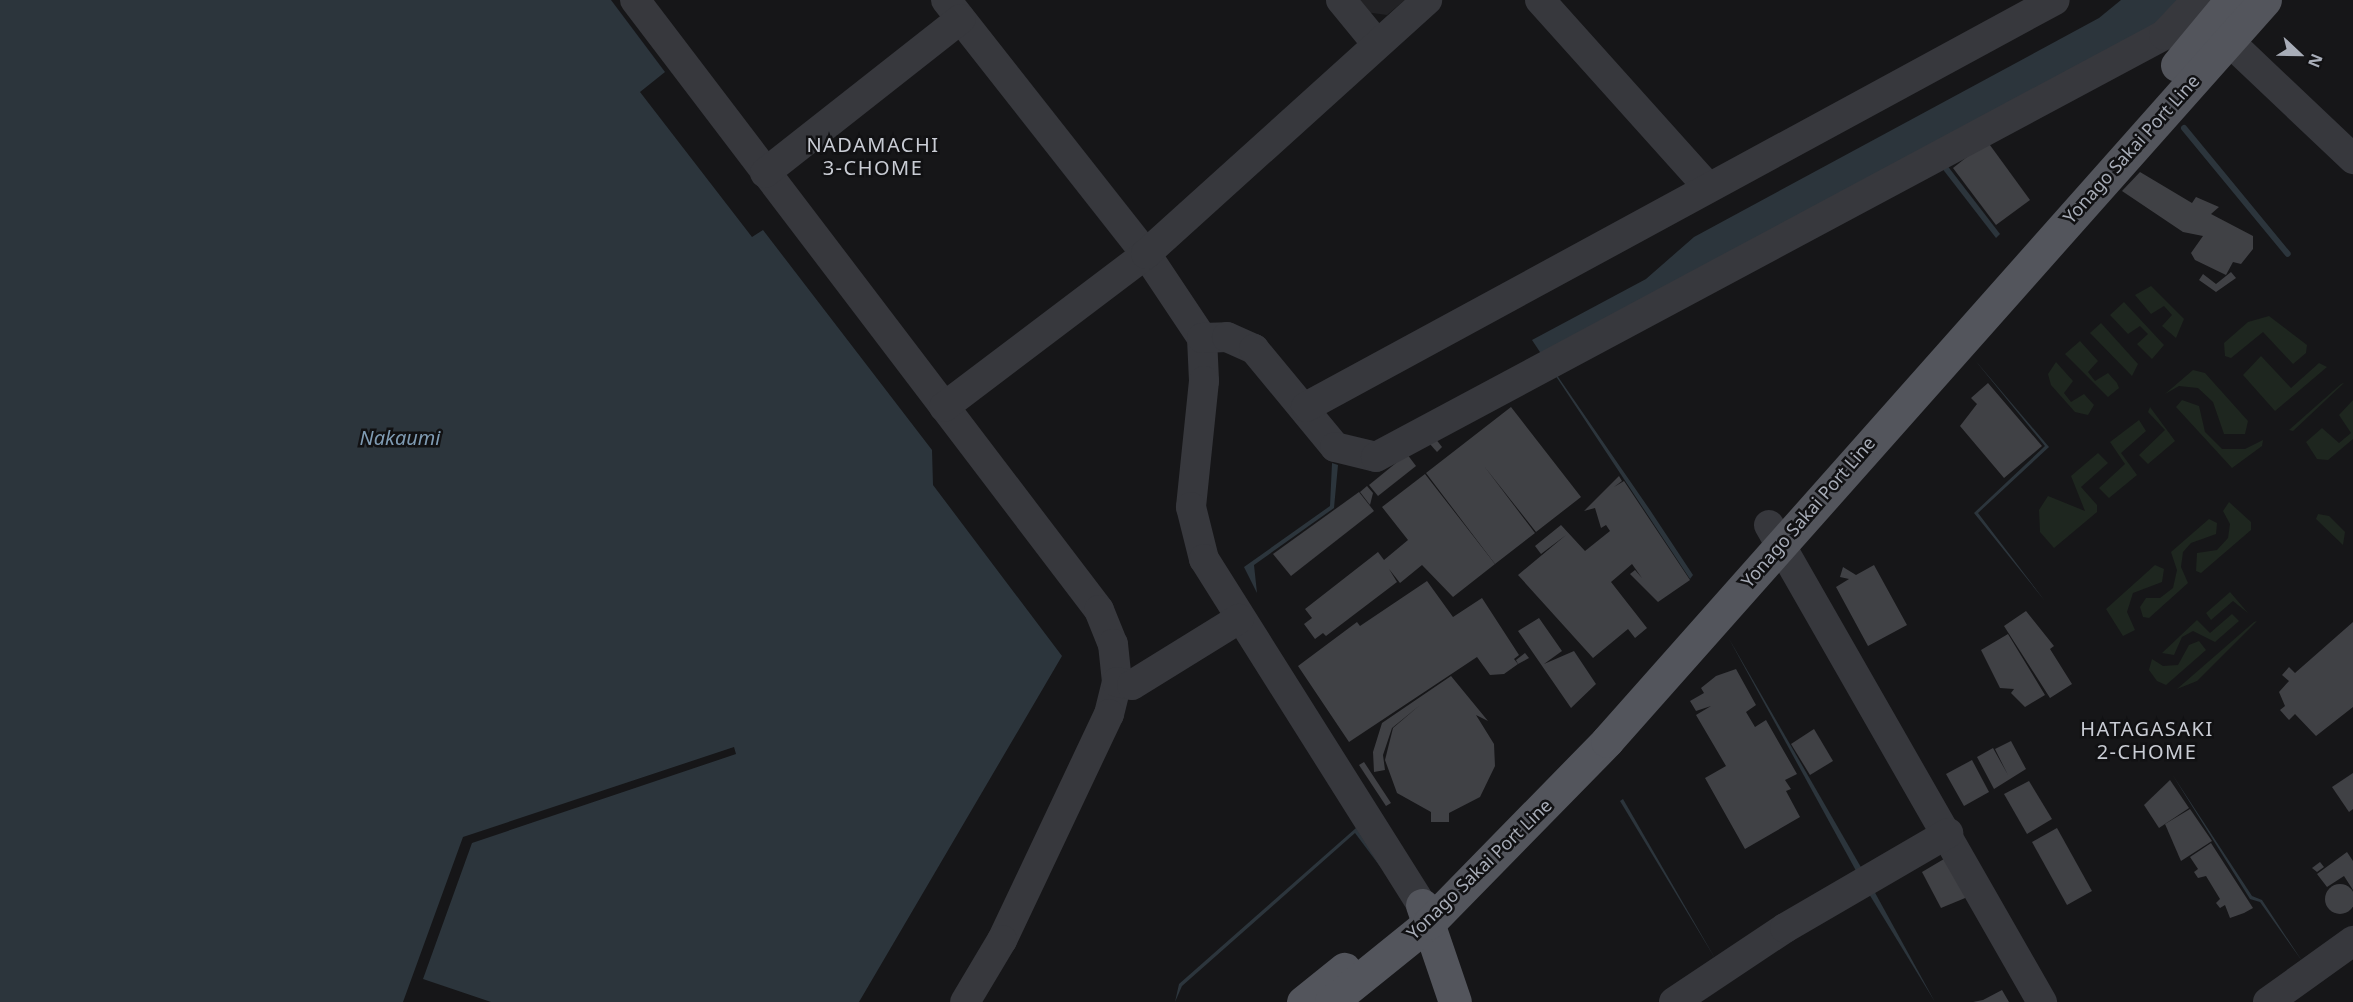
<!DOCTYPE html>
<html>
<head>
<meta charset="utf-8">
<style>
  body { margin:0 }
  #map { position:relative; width:2353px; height:1002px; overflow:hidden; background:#161618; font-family:"Noto Sans",sans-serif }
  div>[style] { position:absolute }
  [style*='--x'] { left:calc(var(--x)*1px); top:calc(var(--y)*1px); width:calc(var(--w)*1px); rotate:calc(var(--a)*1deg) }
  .built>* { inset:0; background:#222225 }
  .green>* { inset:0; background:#1e261f }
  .water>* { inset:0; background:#2c353c }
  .stream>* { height:6px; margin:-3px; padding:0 3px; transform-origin:3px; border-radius:3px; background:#2c353c }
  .building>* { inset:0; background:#404145 }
  .round { border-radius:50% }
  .minor>* { height:30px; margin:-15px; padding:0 15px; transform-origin:15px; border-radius:15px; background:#37383d }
  .major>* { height:33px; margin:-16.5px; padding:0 16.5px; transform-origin:16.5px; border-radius:16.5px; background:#53555c }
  span { translate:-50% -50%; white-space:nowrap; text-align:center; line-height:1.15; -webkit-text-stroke:5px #111113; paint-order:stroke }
  .street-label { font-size:18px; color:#a8adb8 }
  .neighbourhood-label { font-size:20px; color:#c9ccd4; letter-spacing:1.5px }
  .water-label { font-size:20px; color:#7f9bb3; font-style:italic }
  .north { position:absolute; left:2269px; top:24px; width:60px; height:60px; -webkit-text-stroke:4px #111113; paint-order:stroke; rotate:112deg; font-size:16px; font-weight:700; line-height:24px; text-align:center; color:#a8adb8 }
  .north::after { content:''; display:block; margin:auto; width:21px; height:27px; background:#a8adb8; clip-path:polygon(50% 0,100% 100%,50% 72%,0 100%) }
</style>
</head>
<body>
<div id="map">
  <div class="built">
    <i style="clip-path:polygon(1355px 0,1405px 0,1387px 15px,1365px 12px)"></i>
  </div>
  <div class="green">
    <i style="clip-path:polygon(2151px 286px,2184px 319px,2176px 338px,2162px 326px,2172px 315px,2164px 306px,2151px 314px,2135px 295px)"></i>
    <i style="clip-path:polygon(2124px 302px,2164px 345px,2152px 359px,2137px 344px,2148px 334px,2140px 326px,2128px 334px,2110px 315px)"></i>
    <i style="clip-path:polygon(2269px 316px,2307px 345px,2306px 353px,2293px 364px,2263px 332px,2231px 358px,2225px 356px,2224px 343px,2248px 322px)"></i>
    <i style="clip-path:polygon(2101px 323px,2138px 364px,2132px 376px,2090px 333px)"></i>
    <i style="clip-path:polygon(2080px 341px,2098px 361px,2088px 372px,2095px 381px,2108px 373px,2117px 383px,2119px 388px,2108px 397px,2065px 354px)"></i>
    <i style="clip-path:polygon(2261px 356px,2291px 388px,2319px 363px,2327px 367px,2275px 411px,2243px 375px)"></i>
    <i style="clip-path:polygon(2056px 362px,2073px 381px,2064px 393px,2071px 402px,2084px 394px,2094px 405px,2088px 415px,2075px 412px,2051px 385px,2048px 374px)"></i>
    <i style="clip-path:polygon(2193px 370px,2205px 373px,2248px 421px,2245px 434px,2224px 434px,2213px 402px,2198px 388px,2179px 386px,2165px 394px)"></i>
    <i style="clip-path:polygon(2344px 383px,2293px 431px,2289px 430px,2341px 384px)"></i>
    <i style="clip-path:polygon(2182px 400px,2199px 406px,2205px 432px,2222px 449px,2245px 449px,2263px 440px,2262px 446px,2232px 468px,2176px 407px)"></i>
    <i style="clip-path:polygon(2353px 400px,2353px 439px,2328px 460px,2317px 459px,2306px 442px,2322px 428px,2339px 443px,2351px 433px,2339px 415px)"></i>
    <i style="clip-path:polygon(2150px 407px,2175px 441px,2148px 464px,2139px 455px,2165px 430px,2148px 412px)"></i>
    <i style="clip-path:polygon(2139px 420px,2146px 431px,2121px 453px,2137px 475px,2109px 498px,2099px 488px,2125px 464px,2110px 442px)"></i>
    <i style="clip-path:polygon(2098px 453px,2108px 463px,2081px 487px,2097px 505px,2097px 512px,2054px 548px,2040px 532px,2039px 510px,2048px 496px,2085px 511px,2071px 476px)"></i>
    <i style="clip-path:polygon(2229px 502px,2251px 522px,2251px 530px,2201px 573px,2196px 571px,2197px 553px,2217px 550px,2228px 538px,2230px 524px,2223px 511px)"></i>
    <i style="clip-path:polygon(2318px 514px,2329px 516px,2345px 532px,2343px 545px,2316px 519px)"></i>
    <i style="clip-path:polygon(2209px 519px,2217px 523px,2216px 534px,2191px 543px,2183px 552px,2181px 567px,2188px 583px,2149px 618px,2143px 617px,2140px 607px,2146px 598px,2160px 598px,2173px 588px,2177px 570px,2171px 552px)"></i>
    <i style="clip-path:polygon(2155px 565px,2164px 569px,2162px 582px,2133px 593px,2127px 612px,2135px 630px,2123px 636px,2106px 609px)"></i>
    <i style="clip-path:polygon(2230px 592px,2248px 613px,2233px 601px,2211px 620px,2206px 613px)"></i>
    <i style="clip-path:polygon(2232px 614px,2239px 621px,2215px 642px,2193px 631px,2182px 637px,2174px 655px,2162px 653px,2197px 620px,2210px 633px)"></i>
    <i style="clip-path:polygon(2257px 621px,2197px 681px,2177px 689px,2254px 622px)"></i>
    <i style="clip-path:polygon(2199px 641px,2206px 650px,2166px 685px,2157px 681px,2149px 670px,2152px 659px,2163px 666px,2178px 665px,2189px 645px)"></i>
  </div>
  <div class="water">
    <i style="clip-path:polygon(0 0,611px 0,665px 72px,640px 92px,752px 237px,763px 230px,932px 450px,933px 485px,1062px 656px,859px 1002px,491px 1002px,423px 979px,472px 843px,736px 754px,734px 747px,463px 837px,403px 1002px,0 1002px)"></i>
    <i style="clip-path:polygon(2121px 0,2184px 0,2184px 8px,1554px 371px,1650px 510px,1693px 575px,1690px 579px,1532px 340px,1646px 279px,1694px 237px,2099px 18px)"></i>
    <i style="clip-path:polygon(1943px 160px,2000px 234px,1996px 238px,1938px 163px)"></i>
    <i style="clip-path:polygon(1974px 359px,2049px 447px,1978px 513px,2045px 601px,1974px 513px,2045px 446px)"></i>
    <i style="clip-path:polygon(1332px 463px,1338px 465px,1334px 508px,1254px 565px,1257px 593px,1244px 567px,1330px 506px)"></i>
    <i style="clip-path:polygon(1728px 637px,1862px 869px,1935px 1002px,1866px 889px)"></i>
    <i style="clip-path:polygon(2172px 774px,2252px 896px,2262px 900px,2302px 961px,2260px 902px,2250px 899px)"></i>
    <i style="clip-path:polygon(1623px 799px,1716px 960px,1620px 801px)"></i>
    <i style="clip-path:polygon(1356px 828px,1382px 869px,1355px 833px,1182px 986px,1175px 1002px,1179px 984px)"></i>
  </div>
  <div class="stream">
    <i style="--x:2184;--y:128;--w:163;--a:50.5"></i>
  </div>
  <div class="building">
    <i style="clip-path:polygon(1987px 141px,2030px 200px,1996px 225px,1953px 168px)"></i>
    <i style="clip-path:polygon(2140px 172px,2192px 203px,2196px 197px,2219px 207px,2211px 214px,2253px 236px,2253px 249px,2241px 264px,2233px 262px,2226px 275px,2195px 260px,2191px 253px,2203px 236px,2183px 232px,2122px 191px)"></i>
    <i style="clip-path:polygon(2231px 272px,2236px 278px,2216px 292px,2199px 280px,2203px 274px,2216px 284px)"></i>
    <i style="clip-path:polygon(1988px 383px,2042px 446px,2004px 478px,1960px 426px,1977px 404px,1971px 398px)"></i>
    <i style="clip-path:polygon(1511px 407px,1581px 497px,1536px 532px,1484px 466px,1535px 533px,1495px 564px,1426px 473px)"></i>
    <i style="clip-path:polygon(1435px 438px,1442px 447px,1437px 452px,1429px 443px)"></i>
    <i style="clip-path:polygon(1407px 454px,1416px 466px,1378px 496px,1369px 485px)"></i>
    <i style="clip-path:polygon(1425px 474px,1495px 564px,1453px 597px,1422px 565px,1400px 583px,1389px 569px,1397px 582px,1326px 636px,1323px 633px,1315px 639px,1304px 624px,1312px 618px,1305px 609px,1378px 552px,1384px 560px,1408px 540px,1382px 507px)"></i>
    <i style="clip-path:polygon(1619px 476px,1622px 481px,1614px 487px,1624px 481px,1690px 580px,1658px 602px,1630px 574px,1635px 570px,1642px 578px,1632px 564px,1611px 582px,1647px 628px,1635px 638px,1628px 629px,1593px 658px,1518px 575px,1566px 535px,1541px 554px,1535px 546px,1561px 525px,1585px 551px,1610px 531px,1606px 525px,1601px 528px,1595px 508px,1584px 511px)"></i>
    <i style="clip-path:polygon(1367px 486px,1373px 493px,1370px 505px,1360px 492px)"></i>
    <i style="clip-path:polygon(1359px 492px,1374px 511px,1291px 576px,1273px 554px)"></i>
    <i style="clip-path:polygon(1874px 565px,1907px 625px,1868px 646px,1836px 587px,1849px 579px,1840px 577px,1843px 567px,1856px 575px)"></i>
    <i style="clip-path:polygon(1427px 581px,1453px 617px,1482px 598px,1519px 655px,1514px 659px,1518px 664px,1504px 674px,1490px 675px,1477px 657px,1349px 742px,1298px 666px,1357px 622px,1360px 626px)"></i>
    <i style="clip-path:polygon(2026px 611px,2054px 646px,2050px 649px,2072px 684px,2050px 698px,2004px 626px)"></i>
    <i style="clip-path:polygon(1539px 618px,1562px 651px,1544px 664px,1574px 651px,1596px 684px,1571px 708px,1518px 631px)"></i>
    <i style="clip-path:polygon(2353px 622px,2353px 707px,2316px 736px,2295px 714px,2289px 720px,2280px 710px,2285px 706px,2279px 692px,2289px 681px,2282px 675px,2289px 667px,2295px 673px)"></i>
    <i style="clip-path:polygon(2008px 634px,2045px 695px,2025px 707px,2011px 693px,2014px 689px,2000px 688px,1981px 650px)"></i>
    <i style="clip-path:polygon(1525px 653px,1529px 658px,1518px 664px,1516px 660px)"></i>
    <i style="clip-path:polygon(1736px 669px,1756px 705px,1746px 712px,1755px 727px,1766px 720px,1797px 774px,1785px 780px,1791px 789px,1786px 791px,1800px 817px,1745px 849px,1705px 778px,1726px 766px,1696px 715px,1711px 706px,1696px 711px,1690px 701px,1704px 693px,1701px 688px,1716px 676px)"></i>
    <i style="clip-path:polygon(1451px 676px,1488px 721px,1476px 715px,1494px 744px,1495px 766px,1480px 797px,1449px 813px,1449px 822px,1431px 822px,1431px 812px,1397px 793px,1385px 760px,1393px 728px,1420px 705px,1392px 728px,1383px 755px,1385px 770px,1374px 772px,1373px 752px,1382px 723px)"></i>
    <i style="clip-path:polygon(1814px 729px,1833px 761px,1810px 775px,1791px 744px)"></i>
    <i style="clip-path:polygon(2011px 741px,2026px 769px,1994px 789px,1977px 757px,1993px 748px,2008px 775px,1995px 749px)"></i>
    <i style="clip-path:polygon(1972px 760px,1989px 792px,1964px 806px,1946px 774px)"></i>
    <i style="clip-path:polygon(1364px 762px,1391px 803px,1386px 806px,1359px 765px)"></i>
    <i style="clip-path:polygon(2353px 773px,2353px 809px,2349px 812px,2332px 787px)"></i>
    <i style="clip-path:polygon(2170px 780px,2189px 808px,2159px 828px,2144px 805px)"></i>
    <i style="clip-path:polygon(2029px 781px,2052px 819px,2027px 834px,2004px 794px)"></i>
    <i style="clip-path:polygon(2190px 809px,2212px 841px,2181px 861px,2165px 824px)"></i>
    <i style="clip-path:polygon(2057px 828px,2092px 891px,2067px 905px,2032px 842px)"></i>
    <i style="clip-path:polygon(2211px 843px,2253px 908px,2244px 913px,2230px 918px,2225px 905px,2220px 908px,2216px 903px,2220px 899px,2206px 876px,2198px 878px,2194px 872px,2198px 869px,2190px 857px)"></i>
    <i style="clip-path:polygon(2347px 852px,2353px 861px,2353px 890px,2344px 876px,2327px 887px,2317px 874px)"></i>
    <i style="clip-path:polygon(1949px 856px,1970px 896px,1941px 908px,1922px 872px)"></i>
    <i style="clip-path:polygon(2320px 862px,2324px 867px,2317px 872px,2312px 868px)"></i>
    <i class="round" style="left:2325px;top:884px;width:30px;height:30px"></i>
    <i style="clip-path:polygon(2002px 990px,2009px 1002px,1973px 1002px,1983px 1000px)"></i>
  </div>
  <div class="minor">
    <i style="--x:635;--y:0;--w:766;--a:52.74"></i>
    <i style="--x:1099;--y:610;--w:37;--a:68"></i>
    <i style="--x:1113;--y:644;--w:38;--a:84"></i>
    <i style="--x:1117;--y:682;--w:33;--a:104"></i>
    <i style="--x:1109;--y:714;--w:250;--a:115.3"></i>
    <i style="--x:1002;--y:940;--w:72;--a:120.8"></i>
    <i style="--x:946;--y:0;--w:323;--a:51.8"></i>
    <i style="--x:1146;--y:254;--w:101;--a:56.3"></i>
    <i style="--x:1202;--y:338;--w:43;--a:87.3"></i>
    <i style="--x:1204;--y:381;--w:127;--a:95.9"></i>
    <i style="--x:1191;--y:507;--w:54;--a:76"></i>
    <i style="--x:1204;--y:559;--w:407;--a:57.8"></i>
    <i style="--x:1341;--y:0;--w:57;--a:50.7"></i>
    <i style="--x:1540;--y:0;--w:251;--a:48.1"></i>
    <i style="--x:2212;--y:25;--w:195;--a:43.5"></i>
    <i style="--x:765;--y:173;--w:249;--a:-38.2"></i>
    <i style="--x:1202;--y:338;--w:25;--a:-2"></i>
    <i style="--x:1227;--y:337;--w:30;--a:24"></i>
    <i style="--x:1254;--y:349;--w:127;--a:50.4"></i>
    <i style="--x:1335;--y:447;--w:42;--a:13.7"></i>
    <i style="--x:1376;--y:457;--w:894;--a:-28.17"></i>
    <i style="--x:2164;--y:35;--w:48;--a:-46.7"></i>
    <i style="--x:944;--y:407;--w:253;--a:-37.1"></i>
    <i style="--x:1146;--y:254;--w:379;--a:-42.1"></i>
    <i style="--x:1306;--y:407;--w:852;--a:-28.52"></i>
    <i style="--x:1769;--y:525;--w:550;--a:60.22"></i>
    <i style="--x:1117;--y:682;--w:15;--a:11"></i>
    <i style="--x:1132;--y:685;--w:126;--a:-31.7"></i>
    <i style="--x:1674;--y:1002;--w:133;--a:-33.7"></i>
    <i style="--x:1785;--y:928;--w:189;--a:-30.2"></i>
    <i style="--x:2268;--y:1002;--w:105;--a:-35.7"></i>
  </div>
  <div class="major">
    <i style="--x:2177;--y:65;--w:85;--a:-50.3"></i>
    <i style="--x:1422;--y:905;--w:102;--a:71.2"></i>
    <i style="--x:1303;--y:1002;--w:53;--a:-38.8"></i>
    <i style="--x:1331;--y:1002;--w:126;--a:-38.9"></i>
    <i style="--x:1429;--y:923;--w:255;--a:-45.6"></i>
    <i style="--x:1607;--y:741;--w:991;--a:-48.4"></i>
  </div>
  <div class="street-label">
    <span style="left:2131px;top:149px;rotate:-48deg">Yonago Sakai Port Line</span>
    <span style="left:1808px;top:512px;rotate:-49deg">Yonago Sakai Port Line</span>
    <span style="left:1479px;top:869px;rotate:-44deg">Yonago Sakai Port Line</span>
  </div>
  <div class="neighbourhood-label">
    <span style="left:873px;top:156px">NADAMACHI<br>3-CHOME</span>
    <span style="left:2147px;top:740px">HATAGASAKI<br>2-CHOME</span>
  </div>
  <div class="water-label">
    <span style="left:400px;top:437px">Nakaumi</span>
  </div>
  <div class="north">N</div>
</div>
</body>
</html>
